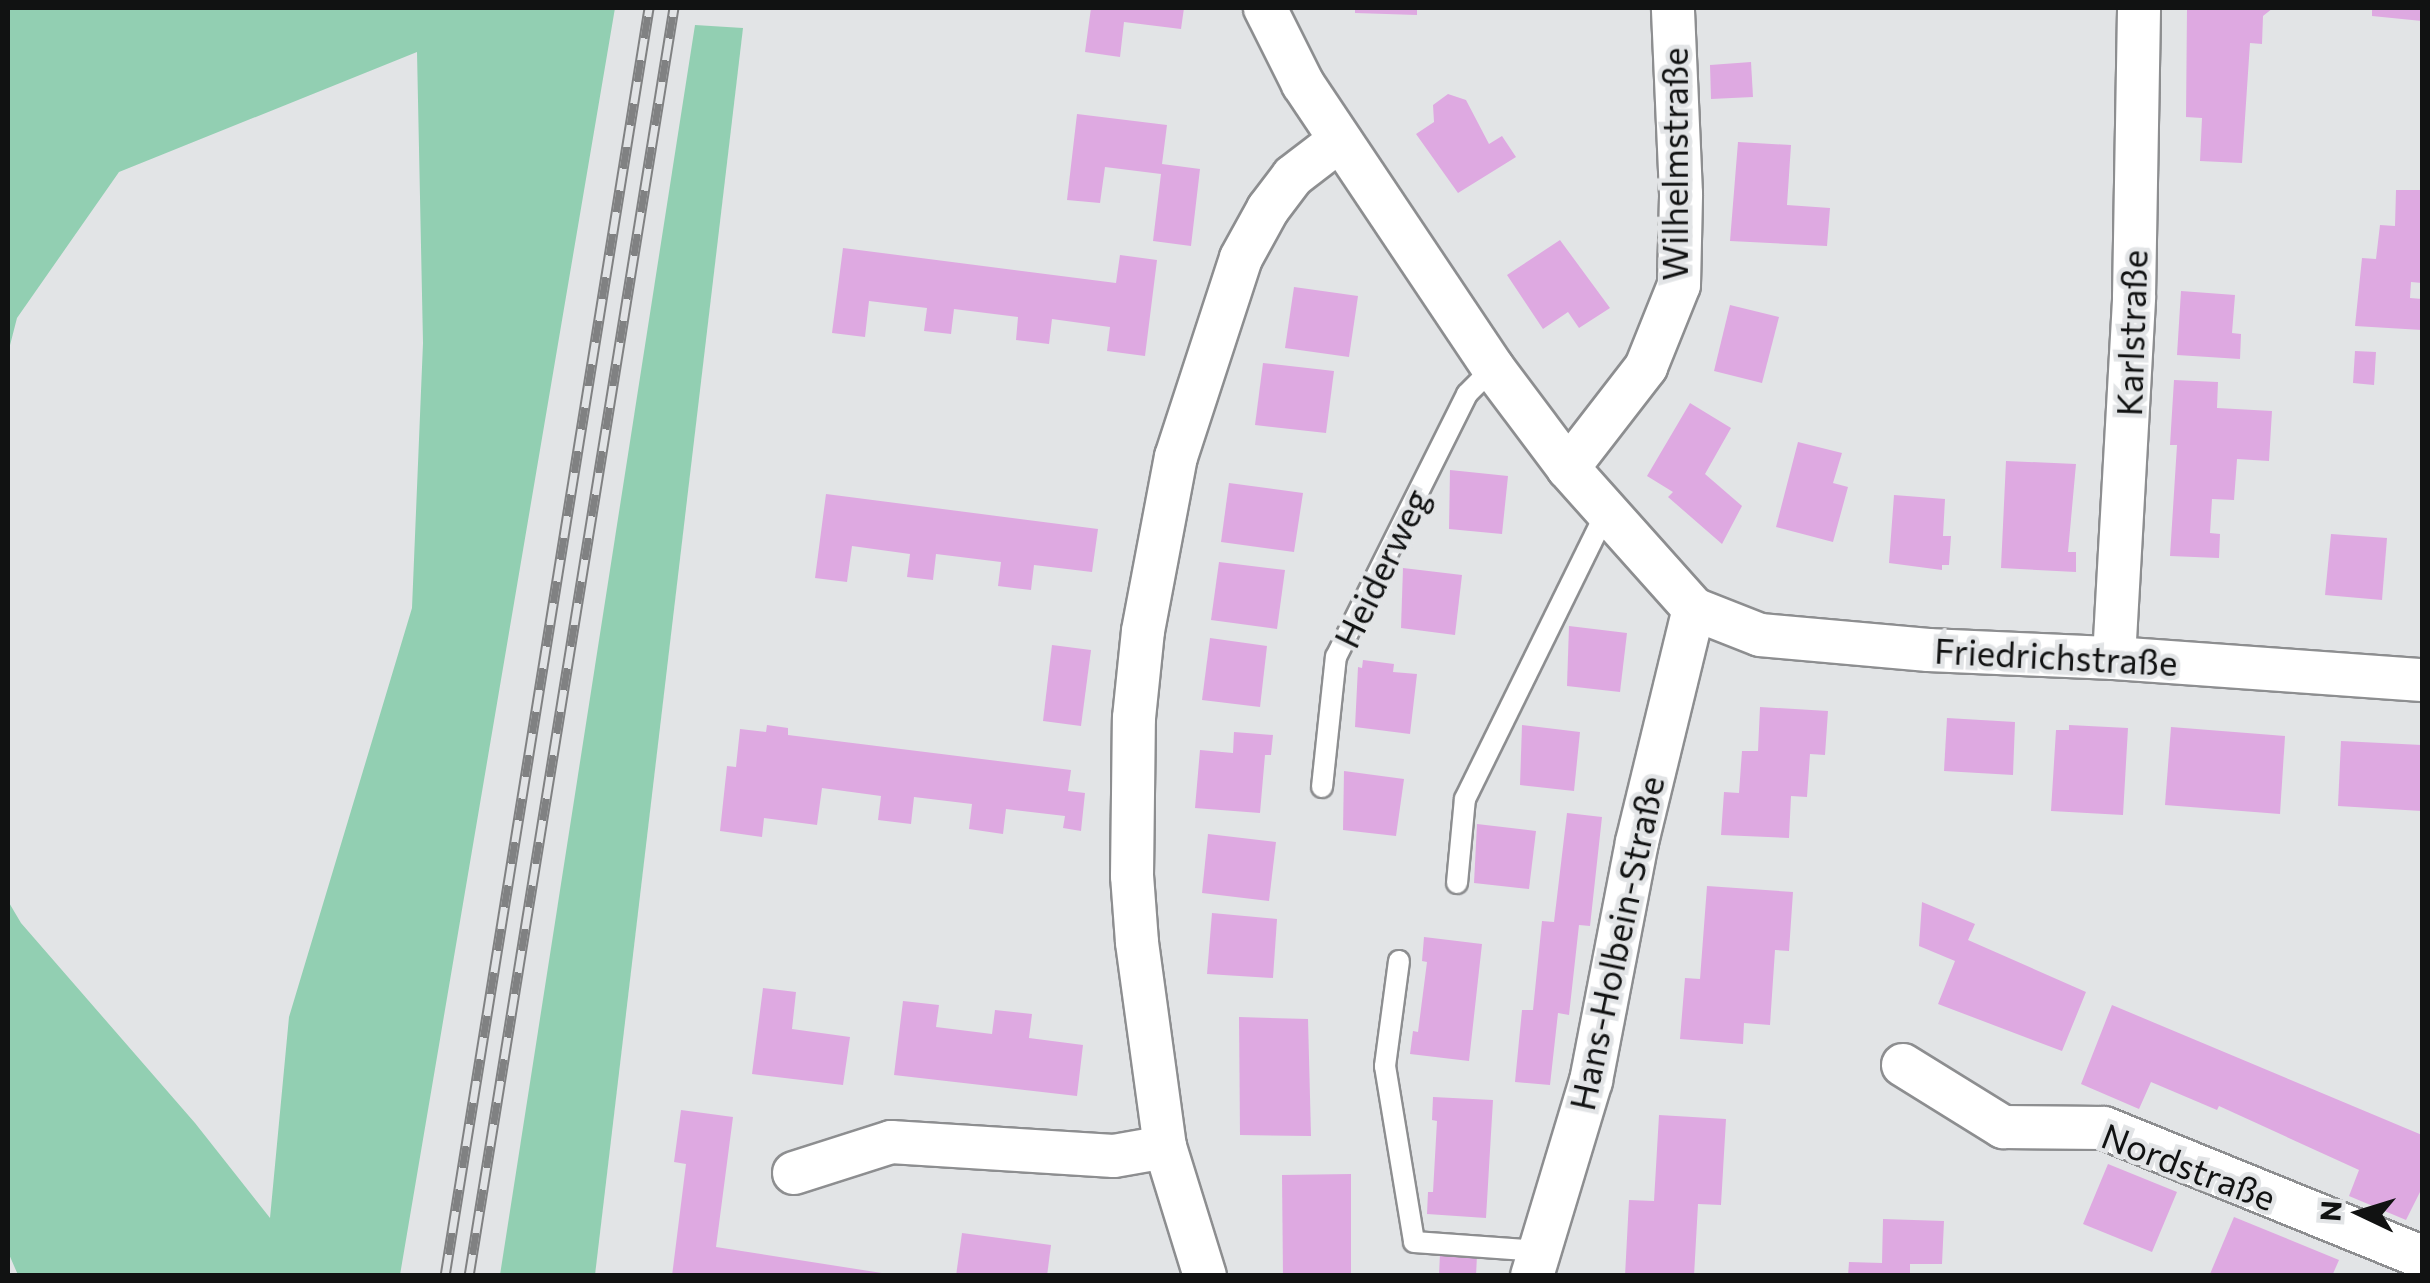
<!DOCTYPE html>
<html>
<head>
<meta charset="utf-8">
<style>
  body { margin:0 }
  #map { position:relative; width:2430px; height:1283px; overflow:hidden; background:#e2e4e6; font-family:Commissioner,sans-serif }
  div>[style] { position:absolute }
  [style*='--x'] { left:calc(var(--x)*1px); top:calc(var(--y)*1px); width:calc(var(--w)*1px); rotate:calc(var(--a)*1deg) }
  .green>* { inset:0; background:#92cfb2 }
  .building>* { inset:0; background:#dea9e1 }
  .roads { filter:drop-shadow(2px 0 #8d8e90) drop-shadow(-2px 0 #8d8e90) drop-shadow(0 2px #8d8e90) drop-shadow(0 -2px #8d8e90) }
  .service>* { height:20px; margin:-10px; padding:0 10px; transform-origin:10px; border-radius:10px; background:#fff }
  .minor>* { height:42px; margin:-21px; padding:0 21px; transform-origin:21px; border-radius:21px; background:#fff }
  .rail>* { height:11px; margin-top:-5.5px; transform-origin:0; background:repeating-linear-gradient(90deg,#e2e4e6 0 22px,#808182 0 44px); box-sizing:border-box; border-block:2px solid #808182 }
  span { translate:-50% -50%; white-space:nowrap; text-align:center; line-height:1.15; -webkit-text-stroke:9px #e2e4e6; paint-order:stroke }
  .street-label { font-size:35px; color:#111212 }
  .frame { position:absolute; inset:0; border:10px solid #111212; pointer-events:none }
  .north { position:absolute; left:2310px; top:1163px; width:100px; height:100px; -webkit-text-stroke:8px #e2e4e6; paint-order:stroke; rotate:274deg; font-size:28px; font-weight:700; line-height:40px; text-align:center; color:#111212 }
  .north::after { content:''; display:block; margin:auto; width:35px; height:45px; background:#111212; clip-path:polygon(50% 0,100% 100%,50% 72%,0 100%) }
</style>
</head>
<body>
<div id="map">
  <div class="green">
    <i style="clip-path:polygon(8px 8px,615px 8px,400px 1275px,18px 1275px,8px 1252px,8px 901px,21px 923px,195px 1123px,270px 1218px,289px 1017px,412px 608px,423px 343px,417px 52px,119px 172px,17px 318px,8px 353px)"></i>
    <i style="clip-path:polygon(695px 25px,743px 28px,595px 1275px,500px 1275px)"></i>
  </div>
  <div class="building">
    <i style="clip-path:polygon(1091px 8px,1184px 8px,1181px 29px,1124px 22px,1120px 57px,1085px 52px)"></i>
    <i style="clip-path:polygon(1355px 8px,1417px 8px,1417px 15px,1355px 13px)"></i>
    <i style="clip-path:polygon(2187px 8px,2273px 8px,2263px 16px,2262px 44px,2250px 43px,2242px 163px,2200px 161px,2202px 118px,2186px 117px)"></i>
    <i style="clip-path:polygon(2372px 8px,2422px 8px,2422px 21px,2372px 16px)"></i>
    <i style="clip-path:polygon(1751px 62px,1753px 97px,1711px 99px,1710px 65px)"></i>
    <i style="clip-path:polygon(1448px 94px,1466px 100px,1489px 144px,1502px 136px,1516px 157px,1458px 193px,1416px 134px,1434px 122px,1433px 105px)"></i>
    <i style="clip-path:polygon(1077px 114px,1167px 125px,1162px 164px,1200px 169px,1191px 246px,1153px 241px,1161px 174px,1105px 167px,1100px 203px,1067px 200px)"></i>
    <i style="clip-path:polygon(1738px 142px,1791px 145px,1787px 205px,1830px 208px,1827px 246px,1730px 241px)"></i>
    <i style="clip-path:polygon(2396px 190px,2422px 190px,2422px 283px,2411px 282px,2410px 298px,2422px 299px,2422px 330px,2355px 326px,2362px 258px,2376px 259px,2380px 225px,2395px 226px)"></i>
    <i style="clip-path:polygon(1560px 240px,1610px 308px,1579px 328px,1568px 312px,1543px 329px,1507px 275px)"></i>
    <i style="clip-path:polygon(843px 248px,1116px 283px,1120px 255px,1157px 260px,1145px 356px,1107px 351px,1110px 327px,1052px 319px,1049px 344px,1016px 340px,1018px 317px,954px 309px,951px 334px,924px 331px,927px 308px,869px 301px,865px 337px,832px 333px)"></i>
    <i style="clip-path:polygon(1294px 287px,1358px 296px,1349px 357px,1285px 348px)"></i>
    <i style="clip-path:polygon(2181px 291px,2235px 295px,2232px 333px,2241px 334px,2240px 359px,2177px 355px)"></i>
    <i style="clip-path:polygon(1730px 305px,1779px 317px,1762px 383px,1714px 371px)"></i>
    <i style="clip-path:polygon(2355px 351px,2376px 352px,2374px 385px,2353px 383px)"></i>
    <i style="clip-path:polygon(1263px 363px,1334px 371px,1326px 433px,1255px 425px)"></i>
    <i style="clip-path:polygon(2174px 380px,2218px 382px,2217px 408px,2272px 411px,2269px 461px,2237px 459px,2234px 500px,2212px 499px,2210px 533px,2220px 534px,2219px 558px,2170px 556px,2177px 445px,2170px 445px)"></i>
    <i style="clip-path:polygon(1690px 403px,1731px 428px,1705px 474px,1742px 506px,1722px 544px,1668px 497px,1673px 492px,1647px 476px)"></i>
    <i style="clip-path:polygon(1798px 442px,1842px 453px,1833px 483px,1848px 487px,1833px 542px,1776px 527px)"></i>
    <i style="clip-path:polygon(2006px 461px,2076px 464px,2068px 552px,2076px 552px,2076px 572px,2001px 568px)"></i>
    <i style="clip-path:polygon(1450px 470px,1508px 476px,1502px 534px,1449px 529px)"></i>
    <i style="clip-path:polygon(1229px 483px,1303px 493px,1294px 552px,1221px 542px)"></i>
    <i style="clip-path:polygon(826px 494px,1098px 529px,1092px 572px,1034px 565px,1031px 590px,998px 586px,1001px 562px,936px 554px,933px 580px,907px 577px,910px 554px,852px 546px,847px 582px,815px 578px)"></i>
    <i style="clip-path:polygon(1894px 495px,1945px 499px,1943px 536px,1951px 536px,1949px 565px,1942px 565px,1942px 570px,1889px 563px)"></i>
    <i style="clip-path:polygon(2331px 534px,2387px 538px,2382px 600px,2325px 595px)"></i>
    <i style="clip-path:polygon(1219px 562px,1285px 570px,1277px 629px,1211px 620px)"></i>
    <i style="clip-path:polygon(1403px 568px,1462px 575px,1455px 635px,1401px 628px)"></i>
    <i style="clip-path:polygon(1569px 626px,1627px 633px,1620px 692px,1567px 686px)"></i>
    <i style="clip-path:polygon(1210px 638px,1267px 646px,1260px 707px,1202px 700px)"></i>
    <i style="clip-path:polygon(1052px 645px,1091px 650px,1081px 726px,1043px 721px)"></i>
    <i style="clip-path:polygon(1363px 660px,1394px 664px,1393px 672px,1417px 674px,1410px 734px,1355px 727px,1358px 667px,1362px 668px)"></i>
    <i style="clip-path:polygon(1760px 707px,1828px 711px,1825px 755px,1810px 754px,1807px 797px,1791px 796px,1789px 838px,1721px 835px,1724px 792px,1739px 793px,1742px 751px,1758px 751px)"></i>
    <i style="clip-path:polygon(1947px 718px,2015px 722px,2013px 775px,1944px 771px)"></i>
    <i style="clip-path:polygon(767px 725px,788px 728px,788px 735px,1071px 770px,1068px 791px,1085px 793px,1081px 831px,1063px 828px,1065px 816px,1006px 809px,1003px 834px,969px 829px,972px 804px,914px 797px,911px 824px,878px 820px,881px 796px,822px 788px,817px 825px,764px 818px,762px 837px,720px 831px,727px 766px,736px 767px,740px 729px,766px 732px)"></i>
    <i style="clip-path:polygon(1522px 725px,1580px 732px,1574px 791px,1520px 785px)"></i>
    <i style="clip-path:polygon(2069px 725px,2128px 728px,2123px 815px,2051px 811px,2056px 730px,2069px 730px)"></i>
    <i style="clip-path:polygon(2171px 727px,2285px 736px,2280px 814px,2165px 805px)"></i>
    <i style="clip-path:polygon(1234px 732px,1273px 735px,1271px 755px,1265px 755px,1260px 813px,1195px 808px,1200px 750px,1233px 753px)"></i>
    <i style="clip-path:polygon(2341px 741px,2422px 745px,2422px 811px,2338px 806px)"></i>
    <i style="clip-path:polygon(1344px 771px,1404px 779px,1396px 836px,1343px 830px)"></i>
    <i style="clip-path:polygon(1567px 813px,1602px 817px,1590px 926px,1579px 925px,1569px 1015px,1558px 1013px,1550px 1085px,1515px 1082px,1522px 1010px,1533px 1010px,1542px 921px,1554px 922px)"></i>
    <i style="clip-path:polygon(1477px 824px,1536px 831px,1529px 889px,1474px 883px)"></i>
    <i style="clip-path:polygon(1208px 834px,1276px 842px,1269px 901px,1202px 893px)"></i>
    <i style="clip-path:polygon(1707px 886px,1793px 892px,1789px 951px,1775px 950px,1770px 1025px,1744px 1023px,1743px 1044px,1680px 1039px,1685px 978px,1700px 979px)"></i>
    <i style="clip-path:polygon(1922px 902px,1975px 924px,1968px 940px,2086px 992px,2062px 1051px,1938px 1004px,1955px 961px,1919px 946px)"></i>
    <i style="clip-path:polygon(1212px 913px,1277px 919px,1273px 978px,1207px 974px)"></i>
    <i style="clip-path:polygon(1424px 937px,1482px 944px,1469px 1061px,1410px 1054px,1413px 1031px,1418px 1032px,1427px 962px,1422px 961px)"></i>
    <i style="clip-path:polygon(763px 988px,796px 992px,792px 1029px,850px 1037px,843px 1085px,752px 1074px)"></i>
    <i style="clip-path:polygon(903px 1001px,939px 1005px,936px 1027px,992px 1034px,995px 1010px,1032px 1014px,1029px 1038px,1083px 1045px,1077px 1096px,894px 1075px)"></i>
    <i style="clip-path:polygon(2112px 1005px,2422px 1135px,2422px 1188px,2406px 1220px,2349px 1196px,2359px 1170px,2219px 1106px,2217px 1110px,2151px 1082px,2139px 1109px,2081px 1084px)"></i>
    <i style="clip-path:polygon(1239px 1017px,1308px 1019px,1311px 1136px,1240px 1135px)"></i>
    <i style="clip-path:polygon(1433px 1097px,1493px 1100px,1486px 1218px,1427px 1214px,1428px 1192px,1433px 1192px,1437px 1121px,1432px 1120px)"></i>
    <i style="clip-path:polygon(681px 1110px,733px 1117px,716px 1247px,901px 1276px,672px 1276px,686px 1164px,674px 1162px)"></i>
    <i style="clip-path:polygon(1659px 1115px,1726px 1119px,1721px 1205px,1698px 1204px,1694px 1276px,1625px 1276px,1629px 1200px,1654px 1201px)"></i>
    <i style="clip-path:polygon(2108px 1164px,2177px 1192px,2152px 1252px,2083px 1224px)"></i>
    <i style="clip-path:polygon(1351px 1174px,1351px 1276px,1283px 1276px,1282px 1175px)"></i>
    <i style="clip-path:polygon(2234px 1217px,2339px 1260px,2332px 1276px,2210px 1274px)"></i>
    <i style="clip-path:polygon(1883px 1219px,1944px 1221px,1942px 1264px,1910px 1264px,1910px 1276px,1848px 1276px,1849px 1262px,1882px 1263px)"></i>
    <i style="clip-path:polygon(962px 1233px,1051px 1245px,1047px 1276px,956px 1276px)"></i>
    <i style="clip-path:polygon(1440px 1253px,1477px 1255px,1476px 1276px,1439px 1276px)"></i>
  </div>
  <div class="roads">
    <div class="service">
      <i style="--x:1322;--y:787;--w:131;--a:-83.9"></i>
      <i style="--x:1336;--y:657;--w:294;--a:-63.5"></i>
      <i style="--x:1467;--y:394;--w:37;--a:-45"></i>
      <i style="--x:1457;--y:883;--w:84;--a:-84.6"></i>
      <i style="--x:1465;--y:799;--w:319;--a:-63.8"></i>
      <i style="--x:1399;--y:961;--w:106;--a:97.6"></i>
      <i style="--x:1385;--y:1066;--w:178;--a:80.6"></i>
      <i style="--x:1414;--y:1242;--w:126;--a:4.1"></i>
    </div>
    <div class="minor">
      <i style="--x:1265;--y:8;--w:85;--a:63.4"></i>
      <i style="--x:1303;--y:84;--w:342;--a:56.2"></i>
      <i style="--x:1493;--y:368;--w:125;--a:53.1"></i>
      <i style="--x:1568;--y:468;--w:189;--a:48.2"></i>
      <i style="--x:1694;--y:609;--w:71;--a:21.5"></i>
      <i style="--x:1760;--y:635;--w:169;--a:5.1"></i>
      <i style="--x:1928;--y:650;--w:186;--a:2.5"></i>
      <i style="--x:2114;--y:658;--w:309;--a:4.1"></i>
      <i style="--x:1568;--y:468;--w:128;--a:-52.3"></i>
      <i style="--x:1646;--y:367;--w:88;--a:-68.1"></i>
      <i style="--x:1679;--y:285;--w:91;--a:-88.7"></i>
      <i style="--x:1681;--y:194;--w:186;--a:-92.5"></i>
      <i style="--x:2114;--y:658;--w:362;--a:-86.8"></i>
      <i style="--x:2134;--y:297;--w:289;--a:-89"></i>
      <i style="--x:1903;--y:1065;--w:118;--a:31.8"></i>
      <i style="--x:2003;--y:1127;--w:101;--a:0.6"></i>
      <i style="--x:2104;--y:1128;--w:343;--a:22.1"></i>
      <i style="--x:794;--y:1173;--w:102;--a:-17.7"></i>
      <i style="--x:891;--y:1142;--w:223;--a:3.6"></i>
      <i style="--x:1114;--y:1156;--w:52;--a:-10"></i>
      <i style="--x:1205;--y:1276;--w:135;--a:-107.2"></i>
      <i style="--x:1165;--y:1147;--w:207;--a:-97.8"></i>
      <i style="--x:1137;--y:942;--w:66;--a:-94.3"></i>
      <i style="--x:1132;--y:876;--w:158;--a:-89.3"></i>
      <i style="--x:1134;--y:718;--w:87;--a:-84.1"></i>
      <i style="--x:1143;--y:631;--w:177;--a:-79.3"></i>
      <i style="--x:1176;--y:457;--w:209;--a:-71.9"></i>
      <i style="--x:1241;--y:258;--w:56;--a:-61.1"></i>
      <i style="--x:1268;--y:209;--w:41;--a:-52.9"></i>
      <i style="--x:1293;--y:176;--w:59;--a:-37.5"></i>
      <i style="--x:1532;--y:1276;--w:204;--a:-73.2"></i>
      <i style="--x:1591;--y:1081;--w:243;--a:-79.1"></i>
      <i style="--x:1637;--y:842;--w:240;--a:-76.3"></i>
    </div>
  </div>
  <div class="rail">
    <i style="--x:445;--y:1276;--w:1284;--a:-80.86"></i>
    <i style="--x:469;--y:1276;--w:1284;--a:-80.82"></i>
  </div>
  <div class="street-label">
    <span style="left:1674px;top:164px;rotate:-90deg">Wilhelmstraße</span>
    <span style="left:2131px;top:333px;rotate:-88deg">Karlstraße</span>
    <span style="left:1381px;top:568px;rotate:-64deg">Heiderweg</span>
    <span style="left:2056px;top:656px;rotate:3deg">Friedrichstraße</span>
    <span style="left:1616px;top:943px;rotate:-78deg">Hans-Holbein-Straße</span>
    <span style="left:2189px;top:1166px;rotate:21deg">Nordstraße</span>
  </div>
  <div class="frame"></div>
  <div class="north">N</div>
</div>
</body>
</html>
